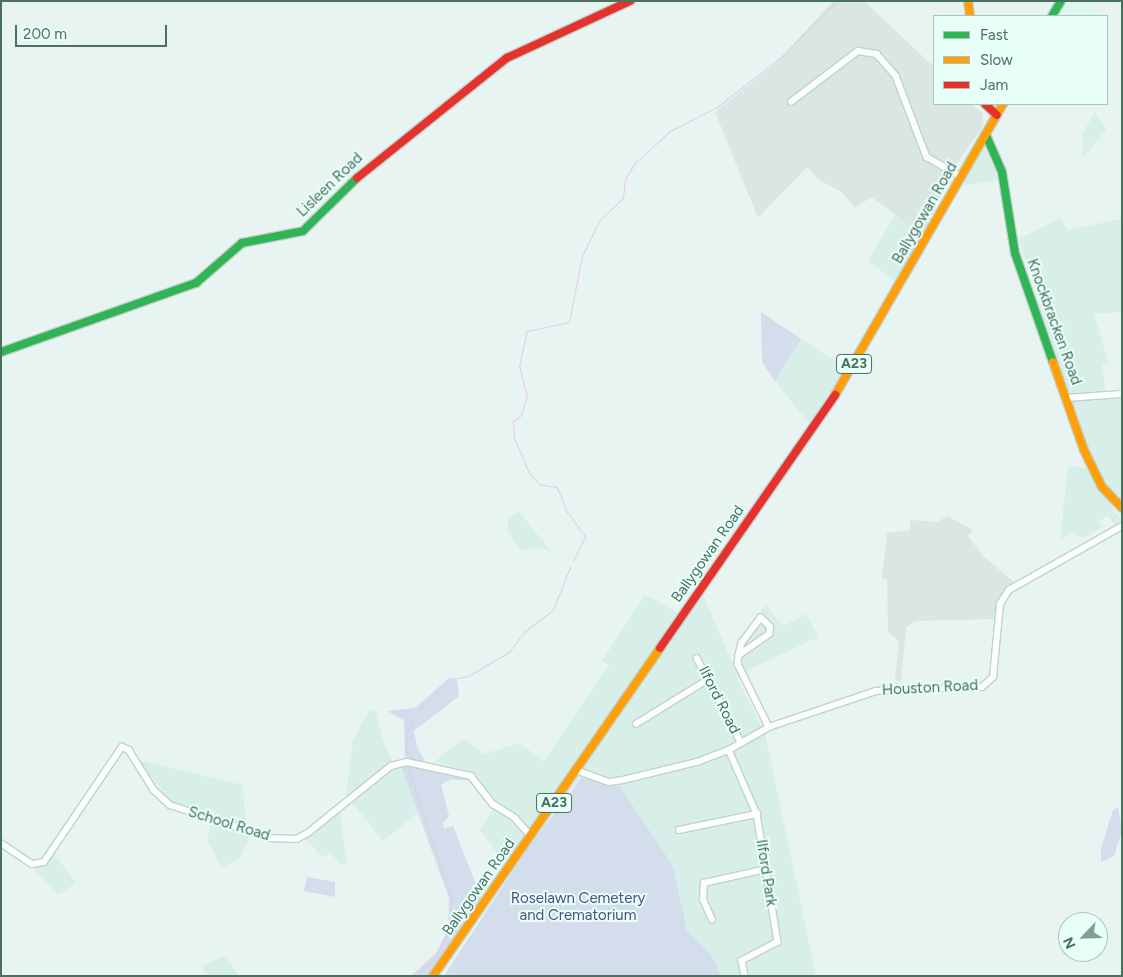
<!DOCTYPE html>
<html>
<head>
<meta charset="utf-8">
<style>
  body { margin:0 }
  #map { position:relative; width:1123px; height:977px; overflow:hidden; background:#e8f4f2; font-family:Figtree,sans-serif }
  div>[style] { position:absolute }
  [style*='--x'] { left:calc(var(--x)*1px); top:calc(var(--y)*1px); width:calc(var(--w)*1px); rotate:calc(var(--a)*1deg) }
  .residential>* { inset:0; background:#d8efe9 }
  .commercial>* { inset:0; background:#dff7ec }
  .industrial>* { inset:0; background:#d9e6e3 }
  .green>* { inset:0; background:#d3ddec }
  .stream>* { height:1px; margin:-0.5px; padding:0 0.5px; transform-origin:0.5px; border-radius:0.5px; background:#e4cbde }
  .roads { filter:drop-shadow(1px 0 #c3d1cd) drop-shadow(-1px 0 #c3d1cd) drop-shadow(0 1px #c3d1cd) drop-shadow(0 -1px #c3d1cd) }
  .street>* { height:5.5px; margin:-2.75px; padding:0 2.75px; transform-origin:2.75px; border-radius:2.75px; background:#fcfdfd }
  .fast>* { height:8px; margin:-4px; padding:0 4px; transform-origin:4px; border-radius:4px; background:#30b455 }
  .slow>* { height:8px; margin:-4px; padding:0 4px; transform-origin:4px; border-radius:4px; background:#ff9f0a }
  .jam>* { height:8px; margin:-4px; padding:0 4px; transform-origin:4px; border-radius:4px; background:#e5322d }
  span { translate:-50% -50%; white-space:nowrap; text-align:center; line-height:1.15; -webkit-text-stroke:4px #e8fef9; paint-order:stroke }
  .shield-label span { padding:1px 4px; background:#e8fef9; border:1px solid; border-radius:4px; -webkit-text-stroke-width:0 }
  .shield-label { font-size:14px; color:#4b705e; font-weight:700 }
  .street-label { font-size:15px; color:#4b705e }
  .park-label { font-size:15px; color:#495181 }
  .frame { position:absolute; inset:0; border:2px solid #4b705e; pointer-events:none }
  .legend { position:absolute; left:933px; top:15px; width:175px; height:90px; box-sizing:border-box; background:#e8fef9; border:1px solid #a9c5bb; margin:0; padding:6px 9px; list-style:none; font-size:15px; color:#4b705e }
  .legend li { display:flex; align-items:center; gap:10px; height:25px }
  .legend b { width:25px; border:1px solid #a9c5bb }
  .north { position:absolute; left:1058px; top:912px; width:50px; height:50px; box-sizing:border-box; background:#e8fef9; border:1px solid #a9c5bb; border-radius:50%; rotate:246deg; font-size:14px; font-weight:700; line-height:20px; text-align:center; color:#4b705e }
  .north::after { content:''; display:block; margin:auto; width:18px; height:22px; background:#829e92; clip-path:polygon(50% 0,100% 100%,50% 72%,0 100%) }
  .scale { position:absolute; left:15px; top:25px; width:152px; height:22px; box-sizing:border-box; border:2px solid #4b705e; border-top:0; padding-left:6px; font-size:15px; line-height:18px; white-space:nowrap; color:#4b705e; -webkit-text-stroke:4px #e8fef9; paint-order:stroke }
</style>
</head>
<body>
<div id="map">
  <div class="residential">
    <i style="clip-path:polygon(1095px 112px,1106px 130px,1083px 158px,1082px 134px)"></i>
    <i style="clip-path:polygon(984px 147px,996px 162px,1000px 180px,961px 186px)"></i>
    <i style="clip-path:polygon(895px 215px,923px 235px,897px 282px,868px 261px)"></i>
    <i style="clip-path:polygon(1060px 218px,1067px 230px,1122px 219px,1122px 312px,1094px 314px,1109px 363px,1102px 365px,1107px 398px,1122px 397px,1122px 504px,1100px 476px,1080px 430px,1019px 239px)"></i>
    <i style="clip-path:polygon(801px 339px,846px 368px,811px 426px,775px 381px)"></i>
    <i style="clip-path:polygon(1068px 466px,1089px 469px,1121px 520px,1115px 525px,1108px 516px,1099px 521px,1102px 527px,1088px 536px,1078px 537px,1075px 532px,1060px 539px)"></i>
    <i style="clip-path:polygon(519px 512px,551px 551px,535px 547px,521px 551px,508px 532px,508px 518px)"></i>
    <i style="clip-path:polygon(702px 593px,732px 662px,739px 638px,766px 605px,783px 626px,807px 614px,818px 637px,736px 676px,765px 733px,816px 976px,721px 976px,712px 956px,687px 931px,673px 866px,614px 787px,574px 785px,531px 843px,524px 838px,504px 862px,480px 830px,493px 809px,480px 787px,466px 777px,466px 770px,434px 762px,464px 738px,484px 754px,519px 743px,544px 761px,609px 665px,602px 661px,645px 594px,679px 614px)"></i>
    <i style="clip-path:polygon(370px 709px,376px 712px,383px 741px,395px 767px,401px 766px,419px 812px,383px 841px,346px 795px,353px 740px)"></i>
    <i style="clip-path:polygon(138px 760px,243px 785px,246px 832px,250px 834px,241px 858px,222px 868px,207px 840px,214px 812px,171px 802px)"></i>
    <i style="clip-path:polygon(340px 813px,347px 862px,341px 864px,330px 853px,323px 858px,305px 838px)"></i>
    <i style="clip-path:polygon(54px 854px,76px 883px,58px 895px,33px 868px,46px 864px)"></i>
    <i style="clip-path:polygon(224px 956px,239px 976px,208px 976px,201px 967px)"></i>
  </div>
  <div class="commercial">
    <i style="clip-path:polygon(1066px 1px,1090px 1px,1101px 16px,1057px 16px)"></i>
  </div>
  <div class="industrial">
    <i style="clip-path:polygon(833px 1px,864px 1px,934px 67px,934px 104px,971px 104px,983px 114px,982px 128px,955px 166px,923px 235px,871px 197px,855px 208px,842px 192px,819px 180px,807px 167px,758px 218px,715px 112px,775px 64px)"></i>
    <i style="clip-path:polygon(947px 516px,973px 530px,968px 536px,982px 555px,1015px 583px,997px 601px,997px 619px,915px 621px,906px 627px,901px 681px,895px 680px,899px 641px,888px 632px,887px 579px,882px 579px,887px 533px,910px 530px,910px 520px,938px 522px)"></i>
  </div>
  <div class="green">
    <i style="clip-path:polygon(761px 312px,801px 339px,775px 381px,762px 362px)"></i>
    <i style="clip-path:polygon(449px 678px,457px 680px,459px 696px,414px 731px,417px 747px,429px 768px,472px 781px,450px 779px,441px 785px,449px 816px,443px 823px,444px 828px,453px 826px,481px 897px,428px 976px,411px 976px,436px 953px,448px 929px,449px 898px,401px 766px,405px 765px,404px 720px,387px 711px,415px 708px)"></i>
    <i style="clip-path:polygon(582px 778px,620px 787px,673px 866px,687px 931px,712px 956px,721px 976px,444px 976px,531px 843px)"></i>
    <i style="clip-path:polygon(1118px 807px,1122px 831px,1114px 856px,1101px 862px,1101px 848px,1113px 810px)"></i>
    <i style="clip-path:polygon(307px 877px,335px 882px,335px 897px,304px 891px)"></i>
  </div>
  <div class="stream">
    <i style="--x:573;--y:561;--w:28;--a:-64"></i>
    <i style="--x:585;--y:536;--w:30;--a:-127"></i>
    <i style="--x:567;--y:512;--w:27;--a:-112"></i>
    <i style="--x:557;--y:487;--w:18;--a:-171"></i>
    <i style="--x:539;--y:484;--w:15;--a:-132"></i>
    <i style="--x:529;--y:473;--w:38;--a:-113"></i>
    <i style="--x:514;--y:438;--w:17;--a:-93"></i>
    <i style="--x:513;--y:421;--w:10;--a:-37"></i>
    <i style="--x:521;--y:415;--w:19;--a:-72"></i>
    <i style="--x:527;--y:397;--w:33;--a:-104"></i>
    <i style="--x:519;--y:365;--w:35;--a:-77"></i>
    <i style="--x:527;--y:331;--w:43;--a:-12.1"></i>
    <i style="--x:569;--y:322;--w:67;--a:-78.9"></i>
    <i style="--x:582;--y:256;--w:39;--a:-64"></i>
    <i style="--x:599;--y:221;--w:33;--a:-44"></i>
    <i style="--x:623;--y:198;--w:19;--a:-84"></i>
    <i style="--x:625;--y:179;--w:19;--a:-58"></i>
    <i style="--x:635;--y:163;--w:47;--a:-42.4"></i>
    <i style="--x:670;--y:131;--w:53;--a:-27.1"></i>
    <i style="--x:717;--y:107;--w:83;--a:-38.1"></i>
    <i style="--x:782;--y:56;--w:78;--a:-45"></i>
    <i style="--x:406;--y:756;--w:24;--a:-88"></i>
    <i style="--x:407;--y:732;--w:22;--a:-63"></i>
    <i style="--x:417;--y:712;--w:47;--a:-45"></i>
    <i style="--x:450;--y:679;--w:18;--a:-9"></i>
    <i style="--x:468;--y:676;--w:48;--a:-30.3"></i>
    <i style="--x:509;--y:652;--w:26;--a:-53"></i>
    <i style="--x:525;--y:631;--w:35;--a:-37"></i>
    <i style="--x:553;--y:610;--w:46;--a:-68.4"></i>
    <i style="--x:408;--y:767;--w:138;--a:71.8"></i>
    <i style="--x:451;--y:898;--w:31;--a:92"></i>
    <i style="--x:450;--y:929;--w:28;--a:116"></i>
    <i style="--x:438;--y:954;--w:31;--a:135"></i>
  </div>
  <div class="roads">
    <div class="street">
      <i style="--x:791;--y:102;--w:84;--a:-37.3"></i>
      <i style="--x:858;--y:51;--w:19;--a:9"></i>
      <i style="--x:877;--y:54;--w:29;--a:49"></i>
      <i style="--x:896;--y:76;--w:87;--a:69.1"></i>
      <i style="--x:927;--y:157;--w:40;--a:29.7"></i>
      <i style="--x:1066;--y:398;--w:56;--a:-4.1"></i>
      <i style="--x:739;--y:655;--w:37;--a:-35"></i>
      <i style="--x:769;--y:634;--w:7;--a:-82"></i>
      <i style="--x:770;--y:627;--w:13;--a:-135"></i>
      <i style="--x:761;--y:618;--w:31;--a:127"></i>
      <i style="--x:742;--y:643;--w:12;--a:104"></i>
      <i style="--x:739;--y:655;--w:9;--a:96"></i>
      <i style="--x:738;--y:664;--w:70;--a:63.8"></i>
      <i style="--x:697;--y:658;--w:95;--a:62.4"></i>
      <i style="--x:636;--y:724;--w:86;--a:-31.7"></i>
      <i style="--x:729;--y:750;--w:70;--a:66.4"></i>
      <i style="--x:757;--y:814;--w:130;--a:80.7"></i>
      <i style="--x:778;--y:942;--w:41;--a:152.2"></i>
      <i style="--x:742;--y:961;--w:15;--a:79"></i>
      <i style="--x:576;--y:770;--w:35;--a:20"></i>
      <i style="--x:609;--y:782;--w:14;--a:-8"></i>
      <i style="--x:623;--y:780;--w:76;--a:-13.7"></i>
      <i style="--x:697;--y:762;--w:34;--a:-21"></i>
      <i style="--x:729;--y:750;--w:46;--a:-29.9"></i>
      <i style="--x:769;--y:727;--w:113;--a:-18.6"></i>
      <i style="--x:876;--y:691;--w:106;--a:-2.2"></i>
      <i style="--x:982;--y:687;--w:15;--a:-42"></i>
      <i style="--x:993;--y:677;--w:73;--a:-84.5"></i>
      <i style="--x:1000;--y:604;--w:17;--a:-57"></i>
      <i style="--x:1009;--y:590;--w:130;--a:-29.5"></i>
      <i style="--x:679;--y:830;--w:80;--a:-11.6"></i>
      <i style="--x:1;--y:843;--w:37;--a:34"></i>
      <i style="--x:32;--y:864;--w:12;--a:-9"></i>
      <i style="--x:44;--y:862;--w:139;--a:-55.9"></i>
      <i style="--x:122;--y:747;--w:8;--a:23"></i>
      <i style="--x:129;--y:750;--w:47;--a:58"></i>
      <i style="--x:154;--y:790;--w:22;--a:43"></i>
      <i style="--x:170;--y:805;--w:106;--a:18.1"></i>
      <i style="--x:271;--y:838;--w:26;--a:2"></i>
      <i style="--x:297;--y:839;--w:13;--a:-29"></i>
      <i style="--x:308;--y:833;--w:107;--a:-38.9"></i>
      <i style="--x:391;--y:766;--w:16;--a:-14"></i>
      <i style="--x:407;--y:762;--w:66;--a:12.3"></i>
      <i style="--x:471;--y:776;--w:36;--a:52"></i>
      <i style="--x:493;--y:804;--w:26;--a:32"></i>
      <i style="--x:515;--y:818;--w:24;--a:48"></i>
      <i style="--x:712;--y:920;--w:22;--a:-114"></i>
      <i style="--x:703;--y:900;--w:17;--a:-87"></i>
      <i style="--x:704;--y:883;--w:64;--a:-12.7"></i>
    </div>
    <div class="fast">
      <i style="--x:1052;--y:16;--w:17;--a:-59"></i>
      <i style="--x:986;--y:135;--w:40;--a:66.6"></i>
      <i style="--x:1002;--y:172;--w:82;--a:80.9"></i>
      <i style="--x:1015;--y:253;--w:115;--a:70.8"></i>
      <i style="--x:1;--y:352;--w:207;--a:-19.5"></i>
      <i style="--x:196;--y:283;--w:61;--a:-41"></i>
      <i style="--x:242;--y:243;--w:62;--a:-11.1"></i>
      <i style="--x:303;--y:231;--w:76;--a:-44.5"></i>
    </div>
    <div class="slow">
      <i style="--x:968;--y:1;--w:15;--a:82"></i>
      <i style="--x:1053;--y:362;--w:93;--a:70.6"></i>
      <i style="--x:1084;--y:450;--w:41;--a:64.1"></i>
      <i style="--x:1102;--y:487;--w:29;--a:46"></i>
      <i style="--x:835;--y:395;--w:336;--a:-60"></i>
      <i style="--x:433;--y:976;--w:399;--a:-55.3"></i>
    </div>
    <div class="jam">
      <i style="--x:985;--y:104;--w:16;--a:43"></i>
      <i style="--x:357;--y:178;--w:192;--a:-38.7"></i>
      <i style="--x:507;--y:58;--w:136;--a:-24.9"></i>
      <i style="--x:660;--y:648;--w:308;--a:-55.3"></i>
    </div>
  </div>
  <div class="shield-label">
    <span style="left:854px;top:364px">A23</span>
    <span style="left:554px;top:803px">A23</span>
  </div>
  <div class="street-label">
    <span style="left:330px;top:185px;rotate:-44deg">Lisleen Road</span>
    <span style="left:925px;top:213px;rotate:-60deg">Ballygowan Road</span>
    <span style="left:1054px;top:322px;rotate:70deg">Knockbracken Road</span>
    <span style="left:708px;top:554px;rotate:-55deg">Ballygowan Road</span>
    <span style="left:930px;top:688px;rotate:-3deg">Houston Road</span>
    <span style="left:719px;top:700px;rotate:63deg">Ilford Road</span>
    <span style="left:229px;top:824px;rotate:17deg">School Road</span>
    <span style="left:766px;top:873px;rotate:81deg">Ilford Park</span>
    <span style="left:479px;top:887px;rotate:-55deg">Ballygowan Road</span>
  </div>
  <div class="park-label">
    <span style="left:578px;top:907px">Roselawn Cemetery<br>and Crematorium</span>
  </div>
  <div class="frame"></div>
  <ul class="legend">
  <li><b style="height:6px;background:#30b455"></b>Fast</li>
  <li><b style="height:6px;background:#ff9f0a"></b>Slow</li>
  <li><b style="height:6px;background:#e5322d"></b>Jam</li>
  </ul>
  <div class="north">N</div>
  <div class="scale">200 m</div>
</div>
</body>
</html>
